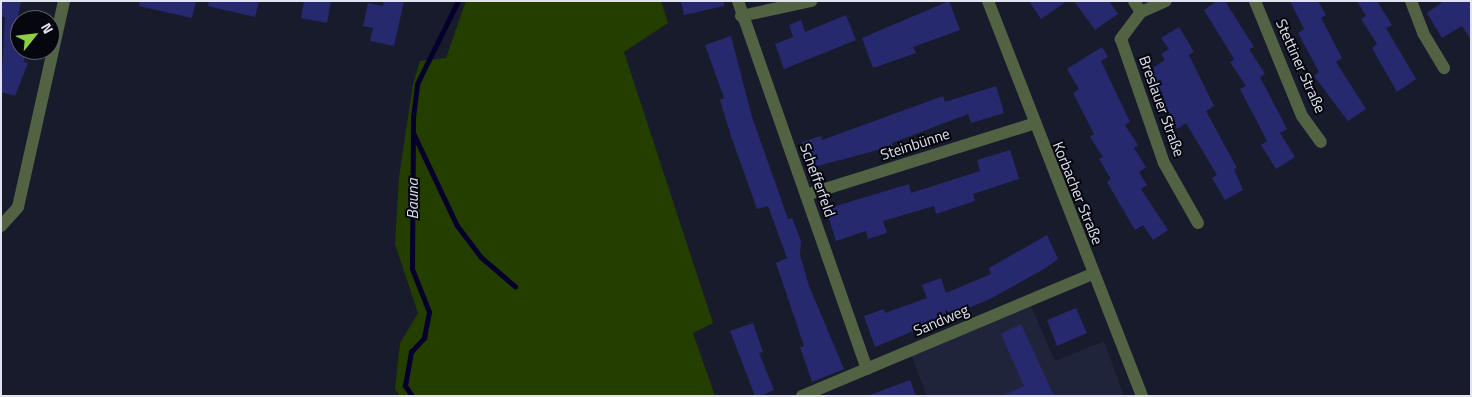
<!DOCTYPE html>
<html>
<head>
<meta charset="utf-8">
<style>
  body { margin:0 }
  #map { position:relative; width:1472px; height:397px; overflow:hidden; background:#181b2c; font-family:"Titillium Web",sans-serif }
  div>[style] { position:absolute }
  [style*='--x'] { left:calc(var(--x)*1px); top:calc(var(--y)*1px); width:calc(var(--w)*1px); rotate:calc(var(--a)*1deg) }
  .built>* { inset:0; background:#20243b }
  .green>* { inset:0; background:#243e00 }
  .stream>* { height:4.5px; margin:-2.25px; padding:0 2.25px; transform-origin:2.25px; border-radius:2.25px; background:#05002c }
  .building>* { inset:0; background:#27296f }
  .minor>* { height:12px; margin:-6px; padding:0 6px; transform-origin:6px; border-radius:6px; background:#526343 }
  .tertiary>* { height:12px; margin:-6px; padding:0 6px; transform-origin:6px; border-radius:6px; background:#526343 }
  span { translate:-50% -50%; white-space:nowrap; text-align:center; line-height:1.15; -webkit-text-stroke:4px #06070e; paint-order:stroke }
  .street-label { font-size:15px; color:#e1e3f0 }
  .water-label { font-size:16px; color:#d8ddf2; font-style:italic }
  .frame { position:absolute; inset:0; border:2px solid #e1e3f0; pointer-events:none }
  .north { position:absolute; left:10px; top:10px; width:50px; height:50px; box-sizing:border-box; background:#06070e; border:1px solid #5e5f68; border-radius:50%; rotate:61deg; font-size:14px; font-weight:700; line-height:20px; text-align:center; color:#e1e3f0 }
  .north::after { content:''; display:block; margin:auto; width:18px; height:22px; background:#8ece43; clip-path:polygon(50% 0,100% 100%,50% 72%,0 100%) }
</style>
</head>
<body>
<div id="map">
  <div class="built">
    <i style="clip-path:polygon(1030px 304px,1055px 361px,1104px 341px,1124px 396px,927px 396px,911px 354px)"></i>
  </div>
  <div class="green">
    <i style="clip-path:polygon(466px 1px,661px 1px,668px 23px,624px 52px,713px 323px,693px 333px,715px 396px,400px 396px,395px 389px,400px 343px,418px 313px,395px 244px,399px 177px,413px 84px,420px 61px,446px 58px)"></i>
  </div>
  <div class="stream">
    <i style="--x:414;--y:134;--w:101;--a:64.7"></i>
    <i style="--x:457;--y:225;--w:40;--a:53"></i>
    <i style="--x:481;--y:257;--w:45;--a:40.5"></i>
    <i style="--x:412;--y:396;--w:12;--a:-125"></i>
    <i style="--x:405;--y:386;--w:35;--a:-80"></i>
    <i style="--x:411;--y:352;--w:19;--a:-47"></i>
    <i style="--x:424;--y:338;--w:26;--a:-79"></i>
    <i style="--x:429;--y:312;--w:46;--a:-111.6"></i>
    <i style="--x:412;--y:269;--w:151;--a:-89.6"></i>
    <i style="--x:413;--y:118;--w:34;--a:-83"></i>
    <i style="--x:417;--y:84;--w:93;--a:-63.7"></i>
  </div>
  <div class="building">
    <i style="clip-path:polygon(1px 1px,21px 1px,15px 31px,20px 32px,20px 50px,26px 50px,24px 62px,28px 63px,15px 96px,1px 92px,5px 17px,1px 16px)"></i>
    <i style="clip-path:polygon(140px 1px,196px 1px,192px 18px,139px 6px)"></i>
    <i style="clip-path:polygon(209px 1px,259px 1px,255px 17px,208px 6px)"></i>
    <i style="clip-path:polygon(304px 1px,331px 1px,327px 23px,301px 18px)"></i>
    <i style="clip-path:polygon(384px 1px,404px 1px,394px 46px,370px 41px,373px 28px,363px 26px,368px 3px,383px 6px)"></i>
    <i style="clip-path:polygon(681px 1px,724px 1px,724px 6px,684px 15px)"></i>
    <i style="clip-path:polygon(949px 1px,960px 30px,913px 47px,916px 53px,873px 68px,862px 38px)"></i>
    <i style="clip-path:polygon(1029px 1px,1067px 1px,1041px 19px)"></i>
    <i style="clip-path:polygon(1074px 1px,1109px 1px,1118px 14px,1095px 30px)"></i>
    <i style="clip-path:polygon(1217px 1px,1225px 1px,1254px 47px,1249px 49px,1265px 74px,1260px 77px,1287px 129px,1280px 133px,1295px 157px,1276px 169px,1261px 145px,1267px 141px,1240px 89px,1246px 86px,1230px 62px,1234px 59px,1204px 10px)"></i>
    <i style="clip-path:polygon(1290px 1px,1318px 1px,1326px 15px,1321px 18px,1342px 58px,1336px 62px,1366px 109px,1348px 121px,1314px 76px,1319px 72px,1298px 33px,1304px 29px)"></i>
    <i style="clip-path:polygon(1357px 1px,1377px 1px,1392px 25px,1386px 28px,1416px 79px,1397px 92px,1372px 48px,1377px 44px,1361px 19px,1366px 16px)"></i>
    <i style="clip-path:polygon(1444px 1px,1471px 1px,1471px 40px,1462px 26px,1442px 38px,1427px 13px)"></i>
    <i style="clip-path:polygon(846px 15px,856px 40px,784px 69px,775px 44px,793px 37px,789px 25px,801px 20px,805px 32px)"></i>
    <i style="clip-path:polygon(1179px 27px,1194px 52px,1189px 55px,1214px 106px,1206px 111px,1237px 168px,1234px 169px,1243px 190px,1225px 200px,1212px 178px,1217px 175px,1186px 123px,1177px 129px,1146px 72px,1165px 60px,1161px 54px,1169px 49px,1161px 38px)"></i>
    <i style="clip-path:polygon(731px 36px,752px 117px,788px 219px,792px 218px,801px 241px,800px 255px,809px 286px,844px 369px,812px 382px,800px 347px,804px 346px,776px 263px,787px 258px,768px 206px,757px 209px,731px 136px,720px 100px,724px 98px,705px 45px)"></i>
    <i style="clip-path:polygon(1102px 47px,1108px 57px,1101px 61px,1130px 122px,1125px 125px,1138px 145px,1134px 148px,1146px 167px,1139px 172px,1147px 185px,1141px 189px,1168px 230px,1153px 240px,1143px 225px,1135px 230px,1107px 182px,1111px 179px,1099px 159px,1103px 157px,1090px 137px,1094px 134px,1073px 93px,1079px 89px,1067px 69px)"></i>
    <i style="clip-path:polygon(996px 86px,1004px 113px,971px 123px,968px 114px,892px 143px,893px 146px,810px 168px,802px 142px,821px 136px,822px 140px,943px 96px,945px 102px)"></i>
    <i style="clip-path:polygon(1010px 150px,1019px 179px,973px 194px,975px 201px,936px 214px,934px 206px,883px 221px,887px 233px,868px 239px,866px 231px,836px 241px,826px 209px,909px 184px,911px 193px,980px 171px,977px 160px)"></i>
    <i style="clip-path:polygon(1047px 235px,1058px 259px,1044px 269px,990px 299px,875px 347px,864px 316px,884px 309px,885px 313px,927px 298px,922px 285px,941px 278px,946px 293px,991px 274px,989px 268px)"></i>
    <i style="clip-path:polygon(1076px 308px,1087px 333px,1057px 346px,1047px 320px)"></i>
    <i style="clip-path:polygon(753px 323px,763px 352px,759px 353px,774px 390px,761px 396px,755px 396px,730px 331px)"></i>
    <i style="clip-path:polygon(1021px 324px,1054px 396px,1002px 396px,1024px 386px,1001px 334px)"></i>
    <i style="clip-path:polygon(910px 380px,916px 396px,871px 396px,870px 395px)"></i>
  </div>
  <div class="minor">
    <i style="--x:738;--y:1;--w:390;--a:70.7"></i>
    <i style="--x:1134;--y:1;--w:13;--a:58"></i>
    <i style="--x:1255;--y:1;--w:124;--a:67.8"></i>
    <i style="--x:1302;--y:116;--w:32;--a:54"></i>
    <i style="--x:1411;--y:1;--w:34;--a:69"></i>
    <i style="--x:1423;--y:33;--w:41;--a:59"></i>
    <i style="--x:1141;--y:12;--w:34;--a:127"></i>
    <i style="--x:1121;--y:39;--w:131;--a:70.9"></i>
    <i style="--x:1164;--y:163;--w:69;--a:60.5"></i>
    <i style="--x:1141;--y:12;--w:27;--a:-24"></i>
    <i style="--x:741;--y:16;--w:72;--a:-12.1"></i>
    <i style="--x:806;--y:195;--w:238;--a:-17.4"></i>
    <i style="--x:1;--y:226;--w:25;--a:-48"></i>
    <i style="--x:18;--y:207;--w:211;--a:-77.4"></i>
    <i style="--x:802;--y:396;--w:315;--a:-22.8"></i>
  </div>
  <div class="tertiary">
    <i style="--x:988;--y:1;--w:424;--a:68.7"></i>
  </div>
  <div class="street-label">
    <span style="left:1301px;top:66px;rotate:66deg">Stettiner Straße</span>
    <span style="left:1162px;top:106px;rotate:70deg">Breslauer Straße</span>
    <span style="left:915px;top:144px;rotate:-18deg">Steinbünne</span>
    <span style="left:818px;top:180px;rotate:70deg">Schefferfeld</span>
    <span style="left:1078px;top:193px;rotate:68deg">Korbacher Straße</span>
    <span style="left:941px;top:320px;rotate:-23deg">Sandweg</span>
  </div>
  <div class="water-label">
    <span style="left:412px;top:199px;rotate:-90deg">Bauna</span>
  </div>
  <div class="frame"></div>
  <div class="north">N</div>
</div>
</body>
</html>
